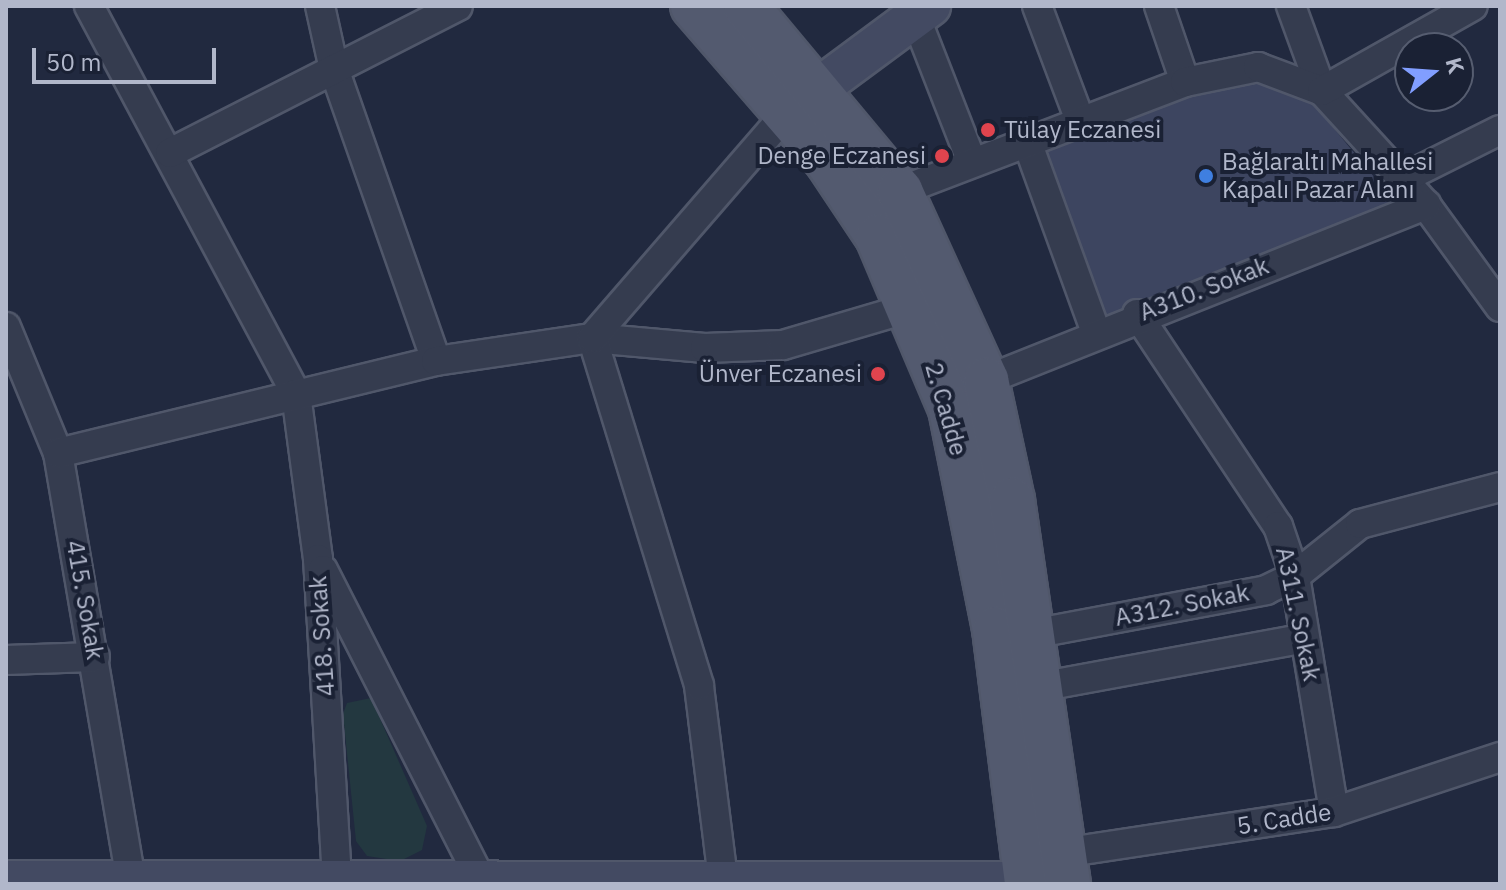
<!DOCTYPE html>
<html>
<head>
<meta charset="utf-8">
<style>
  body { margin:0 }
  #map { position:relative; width:1506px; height:890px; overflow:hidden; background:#21293f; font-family:"IBM Plex Sans",sans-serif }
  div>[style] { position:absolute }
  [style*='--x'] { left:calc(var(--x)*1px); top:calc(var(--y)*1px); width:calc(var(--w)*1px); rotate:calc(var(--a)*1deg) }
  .green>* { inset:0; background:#233840 }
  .building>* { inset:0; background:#3d4560 }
  .roads { filter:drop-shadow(2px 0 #50576a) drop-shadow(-2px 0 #50576a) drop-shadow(0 2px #50576a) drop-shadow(0 -2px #50576a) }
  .minor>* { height:28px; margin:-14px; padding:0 14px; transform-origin:14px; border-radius:14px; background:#353c4f }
  .secondary>* { height:40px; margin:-20px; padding:0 20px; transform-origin:20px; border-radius:20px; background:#434a62 }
  .primary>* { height:44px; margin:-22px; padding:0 22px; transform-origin:22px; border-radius:22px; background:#535a6f }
  .dots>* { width:22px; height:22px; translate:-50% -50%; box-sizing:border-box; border:4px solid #1a2134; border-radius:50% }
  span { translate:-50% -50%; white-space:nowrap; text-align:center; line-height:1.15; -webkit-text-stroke:8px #1a2134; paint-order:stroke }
  .poi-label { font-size:24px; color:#b1b7ca }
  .left { translate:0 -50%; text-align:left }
  .right { translate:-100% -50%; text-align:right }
  .street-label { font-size:24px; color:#b1b7ca }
  .frame { position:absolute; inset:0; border:8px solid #b1b7ca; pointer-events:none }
  .north { position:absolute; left:1394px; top:32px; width:80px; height:80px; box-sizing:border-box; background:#1a2134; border:2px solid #565d70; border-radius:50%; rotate:73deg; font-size:22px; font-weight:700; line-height:32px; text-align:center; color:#b1b7ca }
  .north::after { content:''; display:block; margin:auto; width:28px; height:36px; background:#819eff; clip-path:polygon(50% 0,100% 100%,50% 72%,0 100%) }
  .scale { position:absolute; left:32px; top:48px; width:184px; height:36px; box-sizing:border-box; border:4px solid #b1b7ca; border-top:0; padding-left:10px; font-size:24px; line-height:28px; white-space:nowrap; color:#b1b7ca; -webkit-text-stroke:6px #1a2134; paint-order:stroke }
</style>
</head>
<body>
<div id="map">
  <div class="green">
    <i style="clip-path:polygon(371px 698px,427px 826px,422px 850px,400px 861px,367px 856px,356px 841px,343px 714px,347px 703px)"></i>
  </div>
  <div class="building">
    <i style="clip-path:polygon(1293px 79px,1404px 213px,1096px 332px,1026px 139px,1185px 82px)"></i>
  </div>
  <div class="roads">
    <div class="minor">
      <i style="--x:89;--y:6;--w:440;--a:61.9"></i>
      <i style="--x:296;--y:394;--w:166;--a:82.4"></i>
      <i style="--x:318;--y:559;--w:320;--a:86.6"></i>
      <i style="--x:320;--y:6;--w:65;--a:77.5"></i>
      <i style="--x:334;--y:69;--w:309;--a:70.7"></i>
      <i style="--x:1037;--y:6;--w:120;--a:69.4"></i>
      <i style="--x:1159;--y:6;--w:80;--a:71.1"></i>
      <i style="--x:1291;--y:6;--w:90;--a:70"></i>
      <i style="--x:1322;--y:91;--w:154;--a:47.6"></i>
      <i style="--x:1426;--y:205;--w:126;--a:54"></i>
      <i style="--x:915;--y:16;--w:157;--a:68.7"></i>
      <i style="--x:1026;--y:139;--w:205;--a:70.1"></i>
      <i style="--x:170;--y:153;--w:323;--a:-27"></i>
      <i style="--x:1402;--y:179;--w:110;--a:-26.6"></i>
      <i style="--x:900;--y:191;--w:305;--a:-20.9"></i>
      <i style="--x:1185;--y:82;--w:75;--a:-11.6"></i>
      <i style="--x:1258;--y:67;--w:68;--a:20.6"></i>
      <i style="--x:1322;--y:91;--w:173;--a:-29.4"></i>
      <i style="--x:1137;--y:314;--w:255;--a:56.4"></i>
      <i style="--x:1278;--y:526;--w:53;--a:71.2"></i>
      <i style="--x:1295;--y:576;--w:239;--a:80.6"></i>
      <i style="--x:6;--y:327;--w:136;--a:67.6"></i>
      <i style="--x:58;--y:453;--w:437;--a:80.3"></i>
      <i style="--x:986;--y:380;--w:474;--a:-21.7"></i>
      <i style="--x:58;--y:453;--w:389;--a:-13.7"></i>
      <i style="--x:436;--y:361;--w:158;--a:-8.4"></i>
      <i style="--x:592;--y:338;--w:113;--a:5.1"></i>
      <i style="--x:705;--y:348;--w:78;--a:-2.2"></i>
      <i style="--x:783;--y:345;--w:134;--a:-16.4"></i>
      <i style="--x:323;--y:570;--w:352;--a:63"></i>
      <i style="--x:1032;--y:634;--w:238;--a:-10.6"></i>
      <i style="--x:1266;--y:590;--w:32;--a:-26"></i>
      <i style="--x:1295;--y:576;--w:83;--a:-38.7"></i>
      <i style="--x:1360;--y:524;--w:145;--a:-14.8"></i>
      <i style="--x:6;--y:660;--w:89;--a:-1.9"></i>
      <i style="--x:1039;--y:687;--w:270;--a:-10.4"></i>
      <i style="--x:1062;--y:853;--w:275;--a:-8.6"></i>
      <i style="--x:1334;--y:812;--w:175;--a:-18.3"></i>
      <i style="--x:723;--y:879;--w:195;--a:-97.1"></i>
      <i style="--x:699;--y:685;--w:363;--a:-107.1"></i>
      <i style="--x:592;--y:338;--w:296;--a:-49.1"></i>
    </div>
    <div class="secondary">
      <i style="--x:792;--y:108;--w:172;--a:-36.5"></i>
      <i style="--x:6;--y:881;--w:1020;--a:0.06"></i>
    </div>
    <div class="primary">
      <i style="--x:693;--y:6;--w:206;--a:49.1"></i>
      <i style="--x:828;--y:162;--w:90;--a:56.3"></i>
      <i style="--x:878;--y:237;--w:187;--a:67"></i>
      <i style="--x:951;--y:409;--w:224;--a:78.7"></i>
      <i style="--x:995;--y:629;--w:257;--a:82.8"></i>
      <i style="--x:746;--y:6;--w:241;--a:50.2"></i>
      <i style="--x:900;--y:191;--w:208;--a:65.5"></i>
      <i style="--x:986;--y:380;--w:123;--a:77.8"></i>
      <i style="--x:1012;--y:500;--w:388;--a:81.7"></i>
    </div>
  </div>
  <div class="dots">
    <i style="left:988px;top:130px;background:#e0444e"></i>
    <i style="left:942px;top:156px;background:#e0444e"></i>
    <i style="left:1206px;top:176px;background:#3f7fe0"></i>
    <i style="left:878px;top:374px;background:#e0444e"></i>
  </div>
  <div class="poi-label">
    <span class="left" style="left:1004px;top:130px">Tülay Eczanesi</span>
    <span class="right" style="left:926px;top:156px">Denge Eczanesi</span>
    <span class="left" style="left:1222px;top:176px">Bağlaraltı Mahallesi<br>Kapalı Pazar Alanı</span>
    <span class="right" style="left:862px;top:374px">Ünver Eczanesi</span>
  </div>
  <div class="street-label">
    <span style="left:1204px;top:289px;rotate:-21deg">A310. Sokak</span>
    <span style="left:946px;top:409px;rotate:74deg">2. Cadde</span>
    <span style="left:85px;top:600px;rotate:80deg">415. Sokak</span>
    <span style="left:1182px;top:605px;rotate:-11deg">A312. Sokak</span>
    <span style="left:1298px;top:614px;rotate:78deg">A311. Sokak</span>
    <span style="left:322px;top:636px;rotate:-94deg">418. Sokak</span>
    <span style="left:1284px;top:819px;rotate:-9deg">5. Cadde</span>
  </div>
  <div class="frame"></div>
  <div class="north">K</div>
  <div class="scale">50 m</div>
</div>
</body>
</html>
